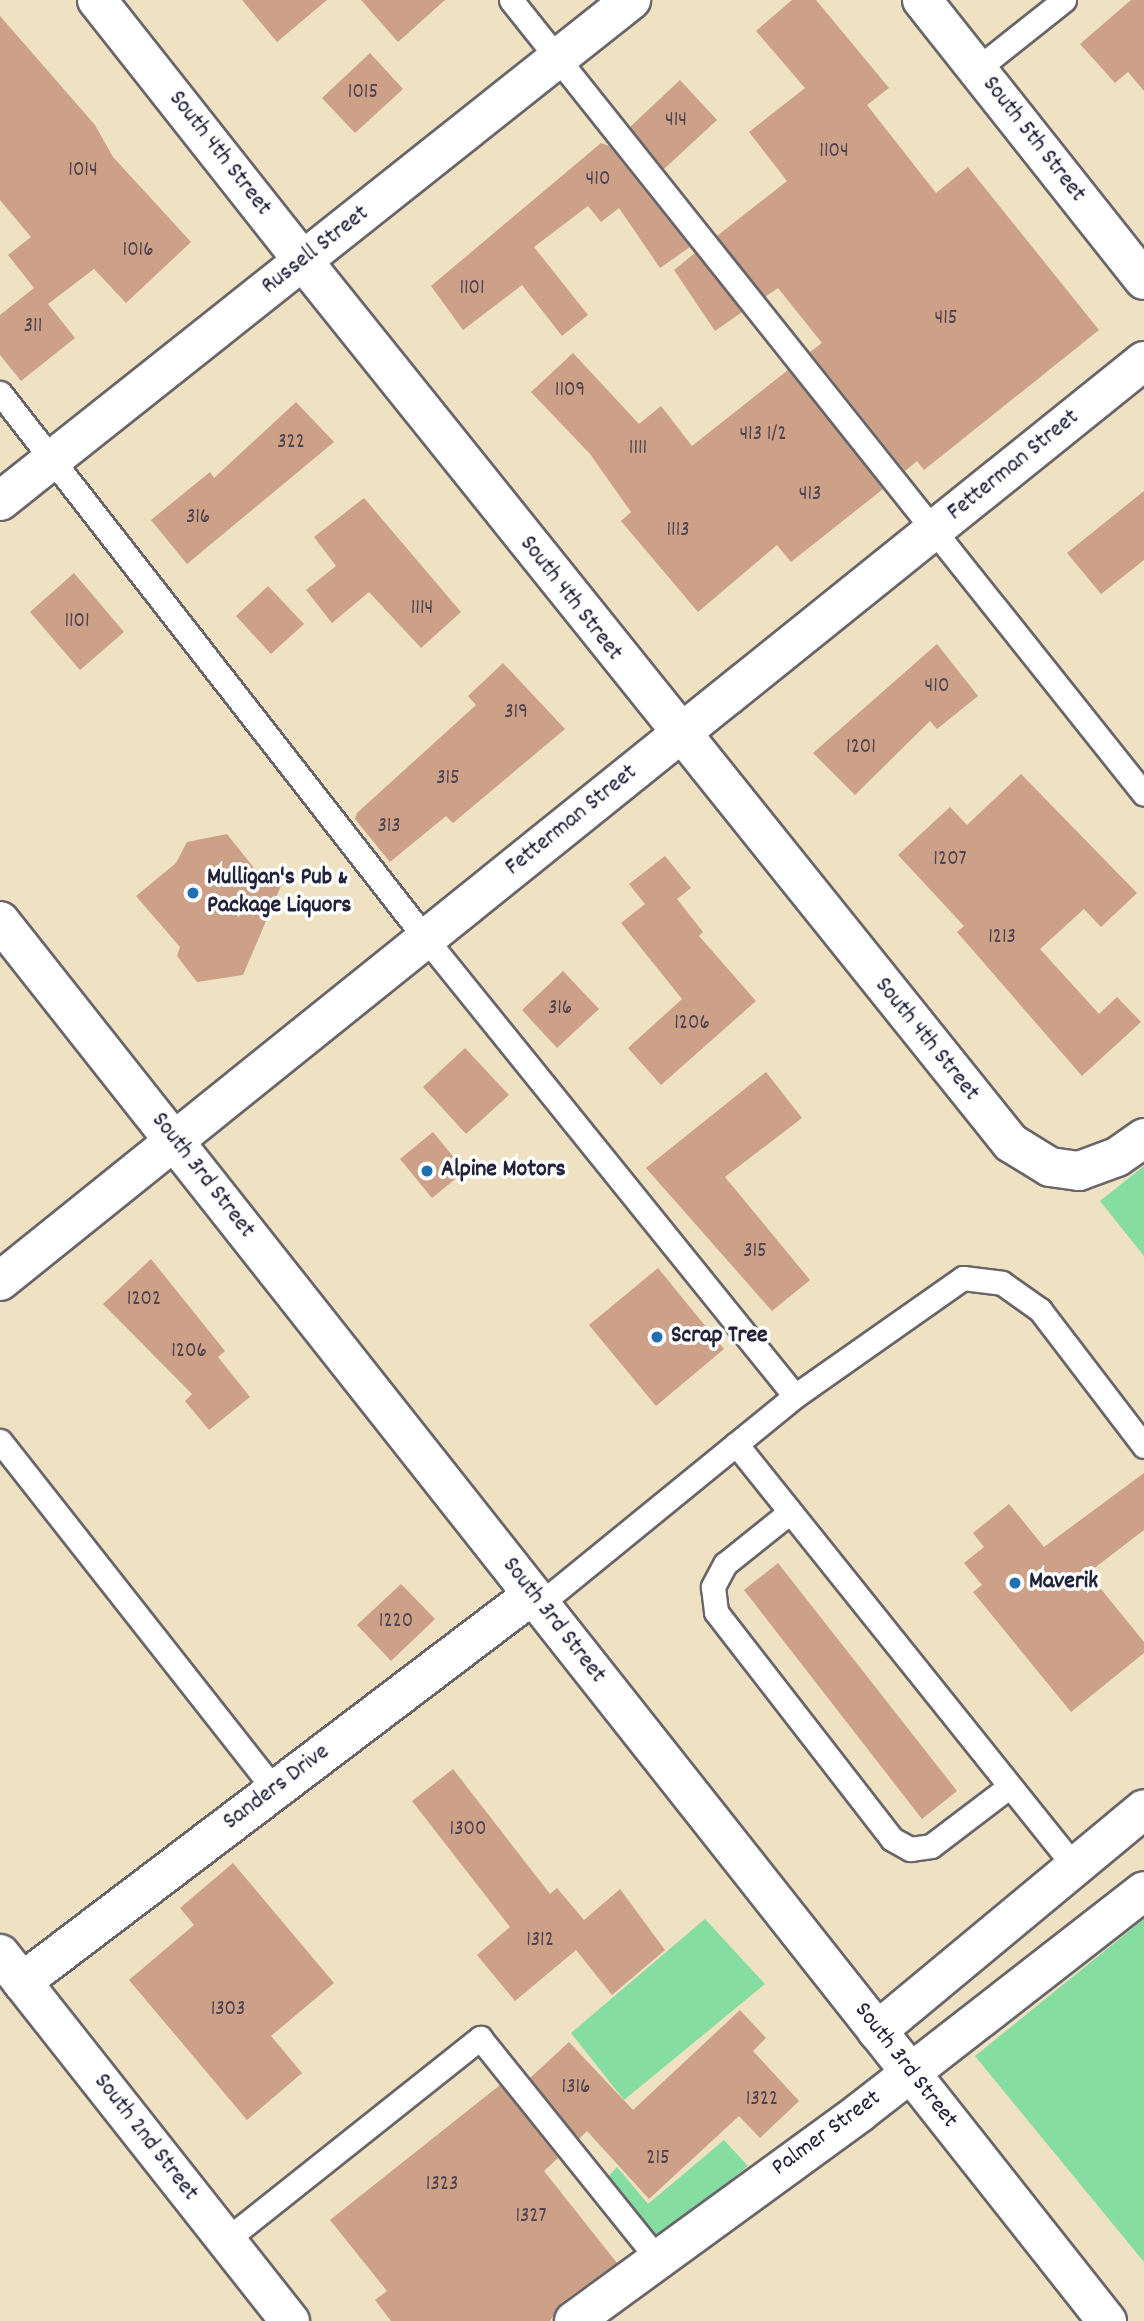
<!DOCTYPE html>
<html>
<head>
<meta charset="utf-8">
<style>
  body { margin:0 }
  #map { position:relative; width:1144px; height:2321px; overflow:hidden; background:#eee2c2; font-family:Dekko,sans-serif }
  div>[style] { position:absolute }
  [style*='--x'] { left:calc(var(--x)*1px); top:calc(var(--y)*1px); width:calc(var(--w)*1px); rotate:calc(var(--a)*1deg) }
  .green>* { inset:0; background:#85dda1 }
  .building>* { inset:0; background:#cda088 }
  .roads { filter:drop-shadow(2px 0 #69656a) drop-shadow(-2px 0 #69656a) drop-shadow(0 2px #69656a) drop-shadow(0 -2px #69656a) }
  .lane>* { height:23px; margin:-11.5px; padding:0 11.5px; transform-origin:11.5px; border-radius:11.5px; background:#fff }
  .street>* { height:38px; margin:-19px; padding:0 19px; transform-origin:19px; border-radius:19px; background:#fff }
  .secondary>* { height:38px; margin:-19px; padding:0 19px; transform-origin:19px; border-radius:19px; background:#fff }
  .primary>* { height:38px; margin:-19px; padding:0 19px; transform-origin:19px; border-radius:19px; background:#fff }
  .dots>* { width:19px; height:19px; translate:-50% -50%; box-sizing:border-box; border:4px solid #fff; border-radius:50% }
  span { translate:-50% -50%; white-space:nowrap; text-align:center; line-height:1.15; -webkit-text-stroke:7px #fff; paint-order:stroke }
  .number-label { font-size:21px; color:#4d424e }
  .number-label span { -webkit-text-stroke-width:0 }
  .street-label { font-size:24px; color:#22223b }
  .poi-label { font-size:24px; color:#22223b; font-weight:700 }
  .left { translate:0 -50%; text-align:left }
</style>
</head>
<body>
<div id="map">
  <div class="green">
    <i style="clip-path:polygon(1144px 1166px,1144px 1256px,1100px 1201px)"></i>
    <i style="clip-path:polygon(705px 1919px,765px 1984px,624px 2100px,571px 2033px)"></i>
    <i style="clip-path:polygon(1144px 1919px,1144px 2262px,975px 2056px)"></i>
    <i style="clip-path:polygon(724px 2140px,748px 2166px,659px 2239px,607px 2178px,617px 2167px,648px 2204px)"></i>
  </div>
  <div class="building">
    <i style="clip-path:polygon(242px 0,327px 0,277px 42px)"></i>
    <i style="clip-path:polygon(361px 0,445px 0,398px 42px)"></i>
    <i style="clip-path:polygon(792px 0,816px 0,889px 88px,867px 105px,936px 193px,968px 167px,1099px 330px,924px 470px,917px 461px,905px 471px,810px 352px,822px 343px,778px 288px,765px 297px,717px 236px,787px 181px,749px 132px,805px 88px,756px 31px)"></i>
    <i style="clip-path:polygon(1131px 0,1144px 0,1144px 91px,1128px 72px,1115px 83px,1080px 44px)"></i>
    <i style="clip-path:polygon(0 16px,95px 125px,113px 157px,191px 242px,126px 303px,94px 269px,48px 304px,75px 338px,21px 381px,0 355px,0 315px,34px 288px,8px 255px,31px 237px,0 200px)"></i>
    <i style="clip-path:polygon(370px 53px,403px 89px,355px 133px,322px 98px)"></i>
    <i style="clip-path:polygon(680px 80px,717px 120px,664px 169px,630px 127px)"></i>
    <i style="clip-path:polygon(601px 143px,609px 146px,690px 247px,660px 268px,619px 208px,601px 222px,588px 206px,534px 247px,588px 315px,562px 336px,522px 285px,463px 330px,431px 286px)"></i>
    <i style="clip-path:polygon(695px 253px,742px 312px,715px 331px,674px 270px)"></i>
    <i style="clip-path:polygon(573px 353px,639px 424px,661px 406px,692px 446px,788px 370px,883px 489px,791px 562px,777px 545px,698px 612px,621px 521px,631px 512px,590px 454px,531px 392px)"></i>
    <i style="clip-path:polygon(296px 402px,334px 442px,187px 564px,151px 520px,210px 472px,214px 478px)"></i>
    <i style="clip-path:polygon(1144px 491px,1144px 560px,1101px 594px,1067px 553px)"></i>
    <i style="clip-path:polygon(364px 498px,461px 612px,421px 648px,369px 592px,332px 623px,306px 590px,336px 566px,314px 537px)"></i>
    <i style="clip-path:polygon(74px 573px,124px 632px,80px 670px,30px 612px)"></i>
    <i style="clip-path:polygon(268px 586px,304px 624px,271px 654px,236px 616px)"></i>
    <i style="clip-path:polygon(937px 644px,978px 696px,937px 729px,930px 721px,855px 795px,813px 753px)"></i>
    <i style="clip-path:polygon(503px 663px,565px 729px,453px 823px,446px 816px,390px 862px,355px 819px,357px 813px,476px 705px,468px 696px)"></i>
    <i style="clip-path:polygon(1021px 774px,1137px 893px,1101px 927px,1084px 909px,1040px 949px,1099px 1014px,1117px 997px,1141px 1022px,1082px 1076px,957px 932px,964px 926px,898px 855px,950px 807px,967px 825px)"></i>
    <i style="clip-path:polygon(227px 834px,254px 868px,283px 881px,243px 975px,197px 982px,177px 956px,180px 947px,136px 896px,176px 863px,187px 842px)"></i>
    <i style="clip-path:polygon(665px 856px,691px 888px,677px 899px,703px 932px,699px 936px,756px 1001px,661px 1085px,628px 1048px,682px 999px,621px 923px,645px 904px,629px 884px)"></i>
    <i style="clip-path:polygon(563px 971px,599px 1009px,557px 1048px,522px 1010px)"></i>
    <i style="clip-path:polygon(465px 1048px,509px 1095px,466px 1134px,423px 1087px)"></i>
    <i style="clip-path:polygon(766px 1072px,802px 1118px,725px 1177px,810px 1280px,772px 1311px,646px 1168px)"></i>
    <i style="clip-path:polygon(433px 1132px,465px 1171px,432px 1198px,400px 1159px)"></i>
    <i style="clip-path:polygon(151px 1259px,225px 1351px,218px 1357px,250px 1397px,209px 1430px,185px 1401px,192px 1394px,103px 1304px)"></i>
    <i style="clip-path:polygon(658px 1268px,724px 1349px,656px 1406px,589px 1325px)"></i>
    <i style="clip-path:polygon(1144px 1473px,1144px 1530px,1088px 1573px,1144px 1642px,1144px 1653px,1071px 1712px,973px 1592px,982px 1585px,964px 1563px,984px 1547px,973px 1533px,1009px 1504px,1044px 1547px)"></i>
    <i style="clip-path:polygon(778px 1563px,957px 1791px,922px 1819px,744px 1590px)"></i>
    <i style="clip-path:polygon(401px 1584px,435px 1619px,391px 1661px,357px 1625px)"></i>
    <i style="clip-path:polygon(453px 1769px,550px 1894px,557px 1888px,584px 1920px,620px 1889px,665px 1950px,612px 1995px,576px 1950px,515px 2001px,477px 1955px,510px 1927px,412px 1801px)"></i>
    <i style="clip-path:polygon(233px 1863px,334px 1983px,271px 2036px,302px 2073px,247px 2120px,129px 1980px,194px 1925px,180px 1908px)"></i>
    <i style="clip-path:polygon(740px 2010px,766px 2038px,753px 2051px,799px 2101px,760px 2138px,739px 2116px,649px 2199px,587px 2131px,579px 2139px,530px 2078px,569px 2042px,633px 2110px)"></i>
    <i style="clip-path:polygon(500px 2085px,558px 2158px,544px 2171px,617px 2263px,561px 2303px,550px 2321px,391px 2321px,375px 2300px,387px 2291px,330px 2220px)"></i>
  </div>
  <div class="roads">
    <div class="lane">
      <i style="--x:511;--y:0;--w:1015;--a:51.44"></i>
      <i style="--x:977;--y:69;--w:111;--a:-38.4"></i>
      <i style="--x:0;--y:393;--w:693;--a:52.04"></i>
      <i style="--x:426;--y:939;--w:587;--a:51.08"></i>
      <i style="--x:0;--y:1441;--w:444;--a:51.8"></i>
      <i style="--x:736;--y:1444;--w:542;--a:51.29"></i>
      <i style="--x:790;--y:1512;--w:83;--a:141.3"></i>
      <i style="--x:725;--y:1564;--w:26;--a:118"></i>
      <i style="--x:713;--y:1587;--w:25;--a:83"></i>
      <i style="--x:716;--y:1612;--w:287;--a:52.2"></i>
      <i style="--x:892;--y:1839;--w:21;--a:29"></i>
      <i style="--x:910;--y:1849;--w:21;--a:-8"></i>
      <i style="--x:931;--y:1846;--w:99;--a:-37.2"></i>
      <i style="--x:540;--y:1604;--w:329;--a:-39.2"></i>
      <i style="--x:795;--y:1396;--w:205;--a:-35.1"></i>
      <i style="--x:963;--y:1278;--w:39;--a:7"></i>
      <i style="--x:1002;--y:1283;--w:47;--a:35.4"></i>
      <i style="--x:1040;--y:1310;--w:171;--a:52.6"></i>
      <i style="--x:226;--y:2240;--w:325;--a:-38.5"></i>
      <i style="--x:480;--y:2038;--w:281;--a:51.2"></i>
    </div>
    <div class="street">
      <i style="--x:922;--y:0;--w:357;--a:51.6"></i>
      <i style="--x:303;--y:261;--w:1131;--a:51.25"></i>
      <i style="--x:1011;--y:1143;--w:46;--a:31.6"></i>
      <i style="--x:1050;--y:1167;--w:29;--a:8"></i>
      <i style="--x:1079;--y:1171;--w:40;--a:-20.2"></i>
      <i style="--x:1117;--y:1157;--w:33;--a:-35"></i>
      <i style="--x:0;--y:1281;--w:1468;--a:-38.81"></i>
      <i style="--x:0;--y:1954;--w:468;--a:51.7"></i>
      <i style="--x:22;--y:1982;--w:640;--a:-37.19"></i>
      <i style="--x:877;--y:2031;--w:347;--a:-39.7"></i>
      <i style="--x:574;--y:2321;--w:353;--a:-36.1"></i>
      <i style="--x:859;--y:2113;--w:361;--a:-37.9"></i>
    </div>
    <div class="secondary">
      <i style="--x:97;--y:0;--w:333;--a:51.7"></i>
      <i style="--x:0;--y:501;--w:806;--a:-38.45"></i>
    </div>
    <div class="primary">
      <i style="--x:0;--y:921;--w:1785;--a:51.67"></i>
    </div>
  </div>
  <div class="dots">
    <i style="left:193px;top:893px;background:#1f6fb2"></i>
    <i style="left:427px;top:1171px;background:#1f6fb2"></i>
    <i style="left:657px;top:1337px;background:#1f6fb2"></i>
    <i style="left:1015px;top:1583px;background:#1f6fb2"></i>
  </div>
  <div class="number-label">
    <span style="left:363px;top:93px">1015</span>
    <span style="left:676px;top:121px">414</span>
    <span style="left:834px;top:152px">1104</span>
    <span style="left:83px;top:171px">1014</span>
    <span style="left:598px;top:180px">410</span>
    <span style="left:138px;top:251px">1016</span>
    <span style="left:472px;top:289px">1101</span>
    <span style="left:946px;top:319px">415</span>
    <span style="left:33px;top:327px">311</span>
    <span style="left:570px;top:391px">1109</span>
    <span style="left:763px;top:435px">413 1/2</span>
    <span style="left:291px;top:443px">322</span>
    <span style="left:638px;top:449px">1111</span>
    <span style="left:810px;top:495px">413</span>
    <span style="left:198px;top:518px">316</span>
    <span style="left:678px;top:531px">1113</span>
    <span style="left:422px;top:609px">1114</span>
    <span style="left:77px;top:622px">1101</span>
    <span style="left:937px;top:687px">410</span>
    <span style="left:516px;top:713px">319</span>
    <span style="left:861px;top:748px">1201</span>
    <span style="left:448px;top:779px">315</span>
    <span style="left:389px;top:827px">313</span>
    <span style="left:950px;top:860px">1207</span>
    <span style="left:1002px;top:938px">1213</span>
    <span style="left:560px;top:1009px">316</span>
    <span style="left:692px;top:1024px">1206</span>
    <span style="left:755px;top:1252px">315</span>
    <span style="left:144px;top:1300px">1202</span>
    <span style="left:189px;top:1352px">1206</span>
    <span style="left:396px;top:1622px">1220</span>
    <span style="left:468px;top:1830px">1300</span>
    <span style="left:540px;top:1941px">1312</span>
    <span style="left:228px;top:2010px">1303</span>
    <span style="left:576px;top:2088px">1316</span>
    <span style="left:762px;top:2100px">1322</span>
    <span style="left:658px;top:2159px">215</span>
    <span style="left:442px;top:2185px">1323</span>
    <span style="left:531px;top:2217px">1327</span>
  </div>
  <div class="street-label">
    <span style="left:1033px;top:140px;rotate:52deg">South 5th Street</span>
    <span style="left:219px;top:154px;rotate:52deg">South 4th Street</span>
    <span style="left:316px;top:251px;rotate:-38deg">Russell Street</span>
    <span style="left:1014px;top:466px;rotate:-39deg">Fetterman Street</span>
    <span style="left:570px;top:599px;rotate:52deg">South 4th Street</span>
    <span style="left:572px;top:821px;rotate:-39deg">Fetterman Street</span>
    <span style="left:926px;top:1040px;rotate:51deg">South 4th Street</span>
    <span style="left:202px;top:1176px;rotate:52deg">South 3rd Street</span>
    <span style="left:553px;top:1621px;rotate:52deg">South 3rd Street</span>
    <span style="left:277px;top:1788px;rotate:-37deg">Sanders Drive</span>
    <span style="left:905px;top:2066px;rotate:52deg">South 3rd Street</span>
    <span style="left:827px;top:2134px;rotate:-36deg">Palmer Street</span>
    <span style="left:145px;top:2138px;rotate:52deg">South 2nd Street</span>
  </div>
  <div class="poi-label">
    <span class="left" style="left:207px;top:893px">Mulligan's Pub &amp;<br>Package Liquors</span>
    <span class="left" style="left:441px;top:1171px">Alpine Motors</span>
    <span class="left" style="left:671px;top:1337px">Scrap Tree</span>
    <span class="left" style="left:1029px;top:1583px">Maverik</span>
  </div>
</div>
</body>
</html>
